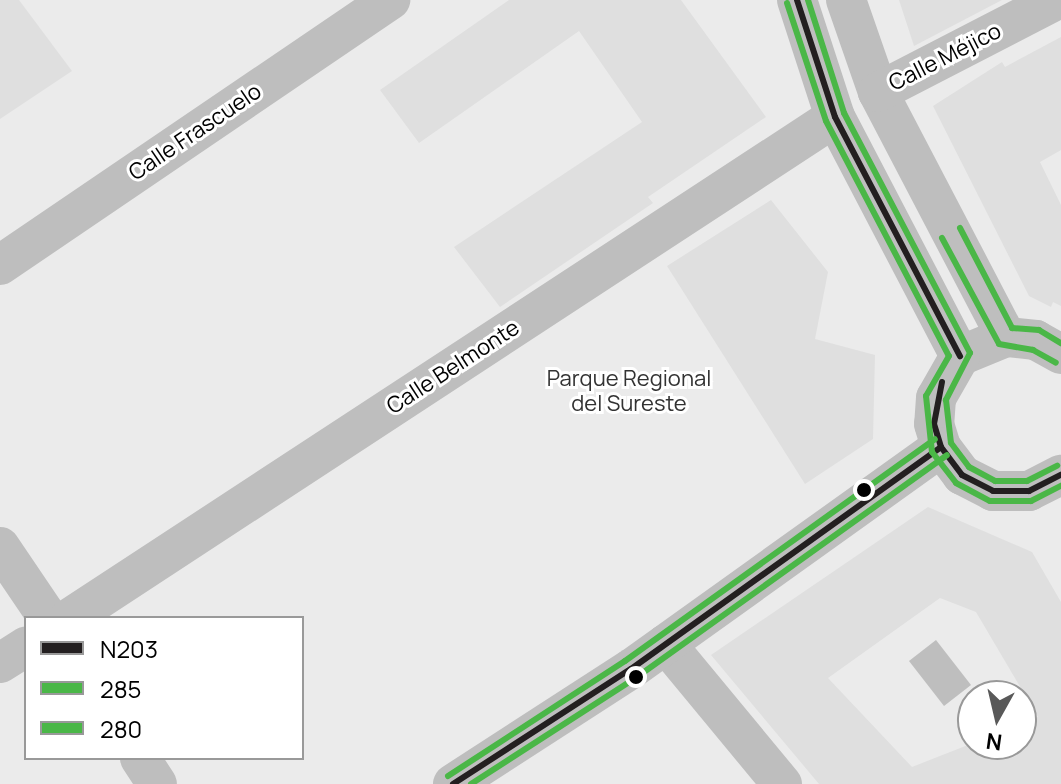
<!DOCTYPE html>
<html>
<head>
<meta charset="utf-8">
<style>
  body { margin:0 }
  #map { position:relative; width:1061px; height:784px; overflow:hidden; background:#fff; font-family:Manrope,sans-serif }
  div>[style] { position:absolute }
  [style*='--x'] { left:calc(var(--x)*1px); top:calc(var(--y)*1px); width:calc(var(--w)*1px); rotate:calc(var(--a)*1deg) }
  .green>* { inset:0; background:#ebebeb }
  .water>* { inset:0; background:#bebebe }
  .building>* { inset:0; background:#dfdfdf }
  .minor>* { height:40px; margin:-20px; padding:0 20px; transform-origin:20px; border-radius:20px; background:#bebebe }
  .bus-1>* { height:6px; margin:-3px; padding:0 3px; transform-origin:3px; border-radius:3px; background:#231f20 }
  .bus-2>* { height:6px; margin:-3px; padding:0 3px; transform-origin:3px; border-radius:3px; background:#4ab747 }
  .bus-3>* { height:6px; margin:-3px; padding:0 3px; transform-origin:3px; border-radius:3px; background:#4ab747 }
  .dots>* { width:22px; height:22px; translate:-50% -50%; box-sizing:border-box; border:4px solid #fff; border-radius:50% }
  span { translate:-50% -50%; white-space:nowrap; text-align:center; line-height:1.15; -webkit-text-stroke:6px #fff; paint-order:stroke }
  .street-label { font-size:22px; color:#000 }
  .park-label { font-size:22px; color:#323232 }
  .legend { position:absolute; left:24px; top:616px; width:280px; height:144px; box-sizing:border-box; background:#fff; border:2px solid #999; margin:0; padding:10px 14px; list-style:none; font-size:24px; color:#000 }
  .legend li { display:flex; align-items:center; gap:16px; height:40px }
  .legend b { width:40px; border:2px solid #999 }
  .north { position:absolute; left:957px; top:680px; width:80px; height:80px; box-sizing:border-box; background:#fff; border:2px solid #999; border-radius:50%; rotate:188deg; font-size:22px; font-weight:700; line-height:32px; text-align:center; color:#000 }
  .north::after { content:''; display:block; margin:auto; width:28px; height:36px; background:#595959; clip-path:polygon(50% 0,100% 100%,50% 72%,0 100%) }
</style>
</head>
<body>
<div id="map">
  <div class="green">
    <i style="clip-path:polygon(evenodd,0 0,1061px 0,1061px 784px,0 784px,0 0,26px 618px,302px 618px,302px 758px,26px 758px,26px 618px,0 0,973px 696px,1021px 696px,1021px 744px,973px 744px,973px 696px)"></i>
  </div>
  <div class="water">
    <i style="clip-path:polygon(936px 640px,971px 685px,944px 706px,909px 661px)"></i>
  </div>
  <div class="building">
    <i style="clip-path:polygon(0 0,19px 0,72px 71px,0 119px)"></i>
    <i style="clip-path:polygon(509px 0,681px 0,766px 117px,648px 197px,653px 203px,500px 307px,454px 247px,642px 122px,579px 31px,419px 143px,380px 90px)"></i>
    <i style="clip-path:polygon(899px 0,1002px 0,914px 46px)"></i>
    <i style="clip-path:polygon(1061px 37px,1061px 150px,1040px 162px,1061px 205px,1061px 306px,1053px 302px,1051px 307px,1029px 296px,933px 106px,1002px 62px,1005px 67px)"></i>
    <i style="clip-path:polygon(771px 200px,828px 272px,815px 339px,875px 355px,873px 439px,805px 484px,667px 266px)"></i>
    <i style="clip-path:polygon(evenodd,928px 507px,1032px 552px,1061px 602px,1061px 784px,819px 784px,711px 655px,928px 507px,940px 598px,976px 612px,1038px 717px,1021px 724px,1021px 744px,973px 743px,912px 767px,828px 678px,940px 598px)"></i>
  </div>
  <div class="minor">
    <i style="--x:797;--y:0;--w:123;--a:72"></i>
    <i style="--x:835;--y:117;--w:270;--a:62.4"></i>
    <i style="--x:846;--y:0;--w:97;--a:70.8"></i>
    <i style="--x:878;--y:92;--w:276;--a:62.4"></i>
    <i style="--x:878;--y:92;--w:200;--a:-27.3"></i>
    <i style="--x:0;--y:265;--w:472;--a:-34.2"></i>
    <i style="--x:1061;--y:354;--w:29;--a:-151"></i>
    <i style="--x:1036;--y:340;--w:30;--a:-174"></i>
    <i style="--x:1006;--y:337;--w:50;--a:157.6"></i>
    <i style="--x:960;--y:356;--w:48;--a:119.7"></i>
    <i style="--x:936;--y:398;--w:26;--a:94"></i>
    <i style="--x:934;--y:424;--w:24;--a:73"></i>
    <i style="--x:941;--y:447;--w:35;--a:53"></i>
    <i style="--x:962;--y:475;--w:35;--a:27"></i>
    <i style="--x:993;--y:491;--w:36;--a:0"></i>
    <i style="--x:1029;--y:491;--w:36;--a:-27"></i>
    <i style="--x:0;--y:547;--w:86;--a:55.9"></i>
    <i style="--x:70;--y:618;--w:914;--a:-33.22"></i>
    <i style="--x:666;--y:644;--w:182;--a:50.4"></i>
    <i style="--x:0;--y:663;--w:31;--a:-32"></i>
    <i style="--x:140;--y:758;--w:31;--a:57"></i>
    <i style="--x:453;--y:784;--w:212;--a:-32.9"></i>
    <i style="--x:631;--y:669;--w:381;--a:-35.6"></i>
  </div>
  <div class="bus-1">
    <i style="--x:797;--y:0;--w:123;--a:72"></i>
    <i style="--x:835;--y:117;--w:270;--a:62.4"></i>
    <i style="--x:942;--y:382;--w:43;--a:100.8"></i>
    <i style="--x:934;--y:424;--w:24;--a:73"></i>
    <i style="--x:941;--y:447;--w:35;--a:53"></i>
    <i style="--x:962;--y:475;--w:35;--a:27"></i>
    <i style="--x:993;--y:491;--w:36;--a:0"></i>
    <i style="--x:1029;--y:491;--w:36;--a:-27"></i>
    <i style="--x:453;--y:784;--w:212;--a:-32.9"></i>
    <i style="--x:631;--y:669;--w:381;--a:-35.6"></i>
  </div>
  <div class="bus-2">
    <i style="--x:787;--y:3;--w:124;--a:71.7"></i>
    <i style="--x:826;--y:121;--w:265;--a:62.4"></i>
    <i style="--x:949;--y:356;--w:46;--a:119.9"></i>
    <i style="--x:926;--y:396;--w:56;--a:83.9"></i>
    <i style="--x:932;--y:452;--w:39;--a:52"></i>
    <i style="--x:956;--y:483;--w:38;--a:28"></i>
    <i style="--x:990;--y:501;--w:41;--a:0"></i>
    <i style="--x:1031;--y:501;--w:34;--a:-27"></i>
    <i style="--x:942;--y:238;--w:120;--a:61.7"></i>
    <i style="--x:999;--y:344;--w:35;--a:10"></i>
    <i style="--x:1033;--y:350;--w:26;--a:29"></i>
    <i style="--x:471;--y:784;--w:197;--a:-32.8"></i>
    <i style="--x:637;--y:677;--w:381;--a:-35.6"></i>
  </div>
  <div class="bus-3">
    <i style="--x:808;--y:0;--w:119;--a:72.3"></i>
    <i style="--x:844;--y:113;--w:271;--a:62.3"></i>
    <i style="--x:970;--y:353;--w:53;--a:117.1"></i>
    <i style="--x:946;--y:400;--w:43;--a:83.4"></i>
    <i style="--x:951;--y:443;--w:30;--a:53"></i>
    <i style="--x:969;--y:467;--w:30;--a:28"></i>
    <i style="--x:995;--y:481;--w:32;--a:0"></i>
    <i style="--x:1027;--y:481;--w:34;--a:-27"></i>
    <i style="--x:960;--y:228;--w:113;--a:62.5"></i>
    <i style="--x:1012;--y:328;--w:27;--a:4"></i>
    <i style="--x:1039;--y:330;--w:26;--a:31"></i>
    <i style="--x:448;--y:776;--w:211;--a:-33"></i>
    <i style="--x:625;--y:661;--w:381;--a:-35.6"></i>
  </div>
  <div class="dots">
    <i style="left:864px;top:490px;background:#000"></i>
    <i style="left:636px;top:677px;background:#000"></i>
  </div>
  <div class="street-label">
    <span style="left:945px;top:57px;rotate:-27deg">Calle Méjico</span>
    <span style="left:195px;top:132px;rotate:-34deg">Calle Frascuelo</span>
    <span style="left:453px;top:367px;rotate:-33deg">Calle Belmonte</span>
  </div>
  <div class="park-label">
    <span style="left:629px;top:391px">Parque Regional<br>del Sureste</span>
  </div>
  <ul class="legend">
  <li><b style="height:10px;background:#231f20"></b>N203</li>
  <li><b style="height:10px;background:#4ab747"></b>285</li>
  <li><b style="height:10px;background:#4ab747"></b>280</li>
  </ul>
  <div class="north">N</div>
</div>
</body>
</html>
